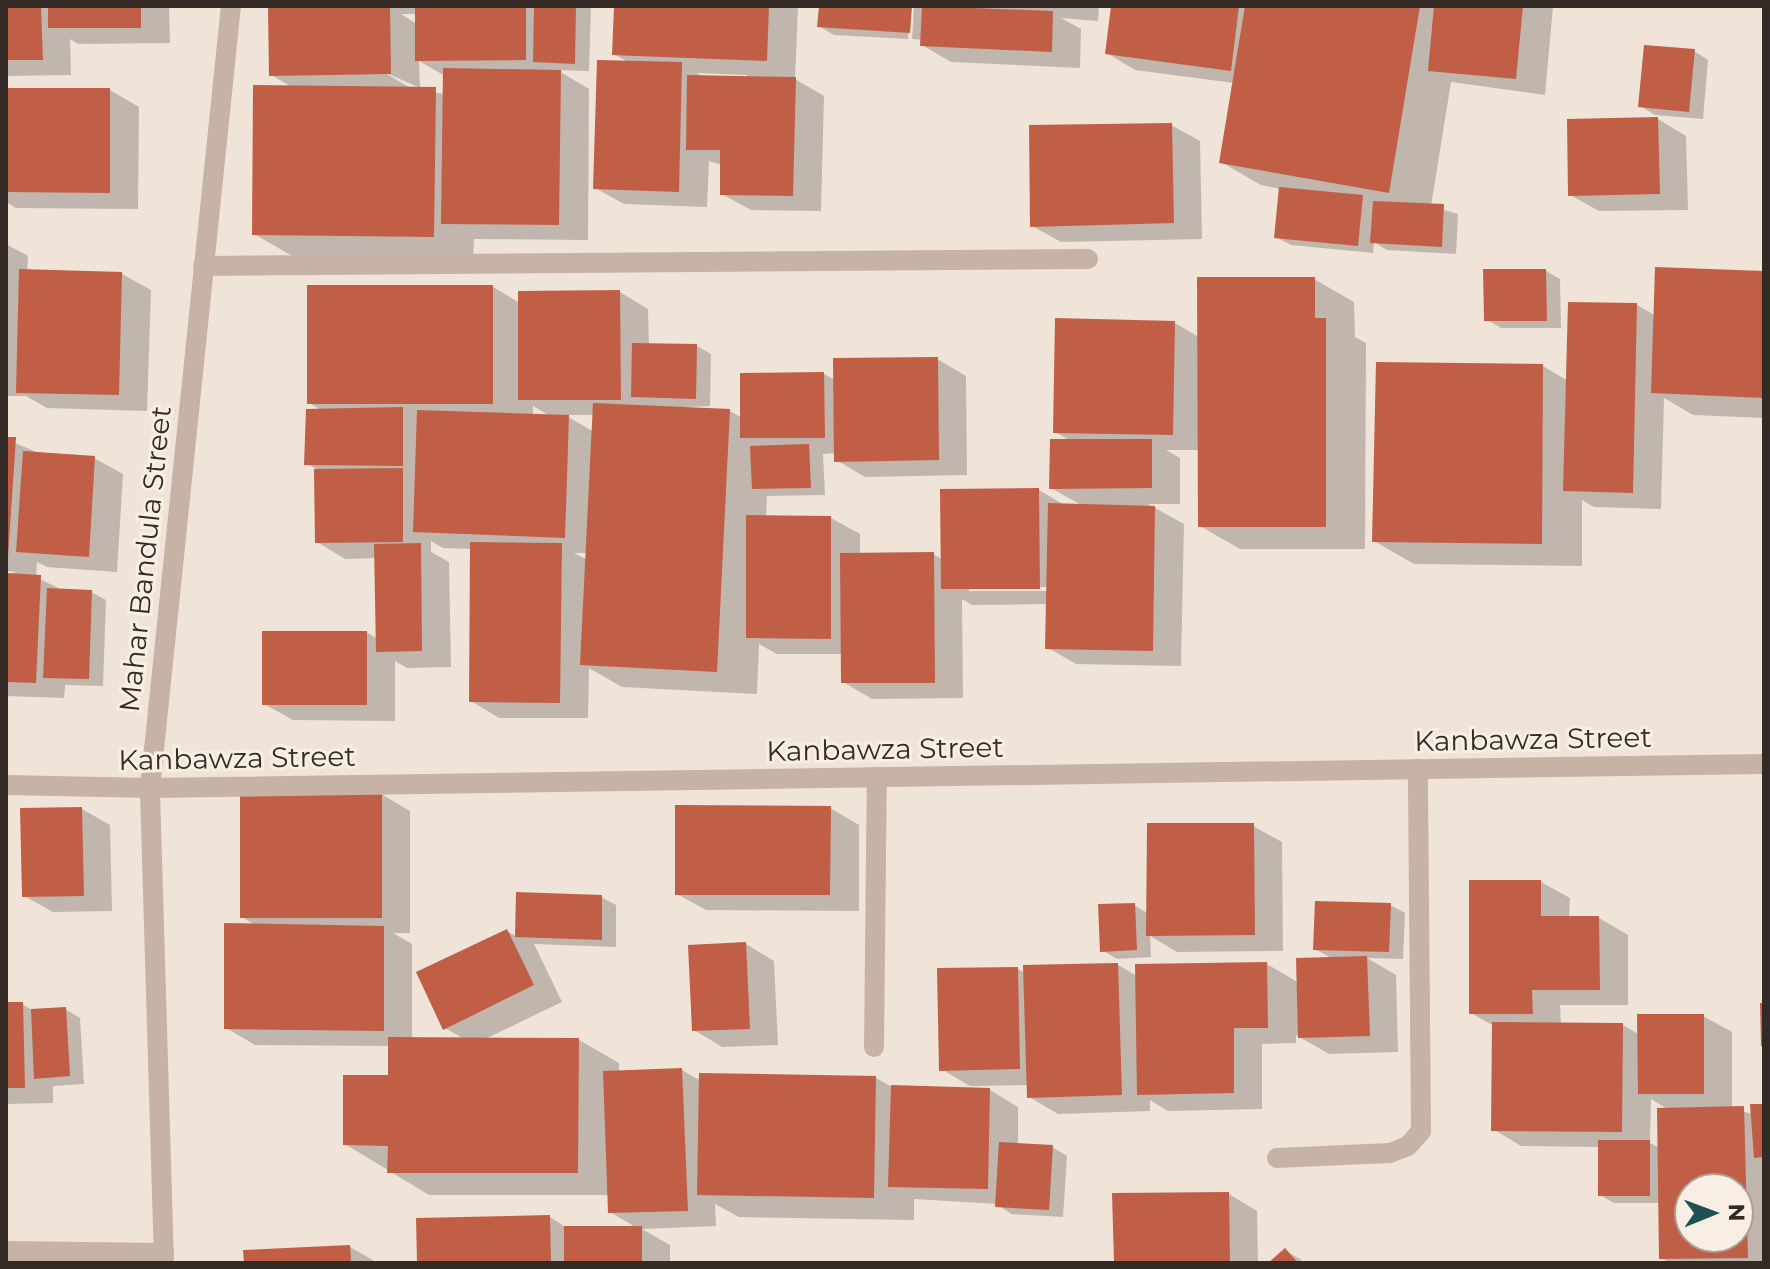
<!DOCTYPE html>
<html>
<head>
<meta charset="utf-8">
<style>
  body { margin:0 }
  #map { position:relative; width:1770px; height:1269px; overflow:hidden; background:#f0e4d9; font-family:Montserrat,sans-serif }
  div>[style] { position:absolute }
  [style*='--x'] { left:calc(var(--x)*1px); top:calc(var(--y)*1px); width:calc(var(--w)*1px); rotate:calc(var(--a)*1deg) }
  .shadow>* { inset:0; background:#0003 }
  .building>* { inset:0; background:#c15e46 }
  .service>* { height:20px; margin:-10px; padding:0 10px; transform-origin:10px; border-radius:10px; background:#c7b3a5 }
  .minor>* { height:20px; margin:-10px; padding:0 10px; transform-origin:10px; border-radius:10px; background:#c7b3a5 }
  span { translate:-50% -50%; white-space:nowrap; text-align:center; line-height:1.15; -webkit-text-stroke:6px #f8eee4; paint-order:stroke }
  .street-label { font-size:28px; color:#332a26 }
  .frame { position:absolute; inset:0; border:8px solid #332a26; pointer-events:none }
  .north { position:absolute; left:1674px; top:1173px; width:80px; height:80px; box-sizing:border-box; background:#f8eee4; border:2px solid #a9a098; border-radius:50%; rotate:89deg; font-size:22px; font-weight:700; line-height:32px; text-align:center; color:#332a26 }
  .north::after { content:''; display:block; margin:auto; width:28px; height:36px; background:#1e5152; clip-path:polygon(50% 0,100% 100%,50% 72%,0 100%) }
</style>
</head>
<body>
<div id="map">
  <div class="shadow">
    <i style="clip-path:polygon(6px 6px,169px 6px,170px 43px,78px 44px,70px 39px,71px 75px,6px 76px)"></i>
    <i style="clip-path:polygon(evenodd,325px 6px,591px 6px,589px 71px,557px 70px,589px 89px,588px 240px,474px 239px,473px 259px,294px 257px,254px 234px,292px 87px,271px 75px,329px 8px,325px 6px,401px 14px,417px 14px,417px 24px,401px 14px,325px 6px,419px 61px,445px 76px,445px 94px,412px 89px,382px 71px,420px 88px,419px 61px)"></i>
    <i style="clip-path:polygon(evenodd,616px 6px,798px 6px,795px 79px,824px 96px,821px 211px,751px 210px,722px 194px,722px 165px,709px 161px,707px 207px,624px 204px,595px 188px,630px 63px,614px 54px,616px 6px,697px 73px,747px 75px,747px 78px,706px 78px,697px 73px)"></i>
    <i style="clip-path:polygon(821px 6px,910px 6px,908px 39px,834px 35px,819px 26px)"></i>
    <i style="clip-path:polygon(914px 6px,965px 9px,960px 6px,1099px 6px,1098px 21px,1061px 18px,1081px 29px,1080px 68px,951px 62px,922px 45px,923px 40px,912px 39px)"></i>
    <i style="clip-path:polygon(1113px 6px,1553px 6px,1545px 95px,1451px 82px,1431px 206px,1458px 214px,1456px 254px,1387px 250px,1374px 242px,1373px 253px,1291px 245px,1276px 237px,1281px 189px,1261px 185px,1221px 162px,1234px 83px,1135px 70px,1107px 53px)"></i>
    <i style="clip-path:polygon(1694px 51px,1708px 60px,1703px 119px,1655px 115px,1640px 106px)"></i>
    <i style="clip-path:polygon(110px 90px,139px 107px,138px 209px,16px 208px,6px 202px,6px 91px)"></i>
    <i style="clip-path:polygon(1658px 119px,1686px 136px,1688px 210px,1599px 211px,1570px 195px)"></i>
    <i style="clip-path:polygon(1171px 125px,1200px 141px,1202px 239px,1061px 242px,1032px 226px)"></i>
    <i style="clip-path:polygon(6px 244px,28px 256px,27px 272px,122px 274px,151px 290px,147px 411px,47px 408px,26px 396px,6px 396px)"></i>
    <i style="clip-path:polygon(1546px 271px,1560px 279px,1561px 328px,1501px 328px,1486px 319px)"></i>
    <i style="clip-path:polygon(1764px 273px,1764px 418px,1693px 415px,1664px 398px,1661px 509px,1594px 507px,1582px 500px,1582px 566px,1414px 564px,1374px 541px,1543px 366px,1568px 381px,1637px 305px,1656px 316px)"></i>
    <i style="clip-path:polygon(evenodd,1314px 279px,1354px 302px,1355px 337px,1366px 343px,1365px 549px,1240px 549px,1200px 526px,1199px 450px,1166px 450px,1180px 458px,1180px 504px,1148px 504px,1184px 524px,1181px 666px,1076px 664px,1048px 648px,1048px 604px,972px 605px,962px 599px,963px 698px,872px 699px,843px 682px,843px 654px,777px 654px,759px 644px,757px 694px,622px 687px,589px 668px,588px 718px,499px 718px,471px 701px,472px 549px,443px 548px,431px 541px,431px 552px,449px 562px,451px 667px,407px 668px,395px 661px,395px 721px,293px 720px,264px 704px,366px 632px,378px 639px,376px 558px,345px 559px,317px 542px,316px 469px,306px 463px,321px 410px,309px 403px,493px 287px,520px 303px,620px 292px,648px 309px,649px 345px,697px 346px,711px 354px,710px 406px,671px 408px,730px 411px,742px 418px,824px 374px,835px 380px,937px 359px,966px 376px,967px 475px,865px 477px,836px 460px,836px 453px,823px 454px,825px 495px,767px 496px,766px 517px,831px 518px,860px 534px,860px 555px,933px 554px,943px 560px,1039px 490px,1066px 506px,1083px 506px,1051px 488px,1071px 441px,1055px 432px,1175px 323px,1199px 337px,1314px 279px,533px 406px,552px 417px,533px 416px,533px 406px,1314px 279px,565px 415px,595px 415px,594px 432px,565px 415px,1314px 279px,574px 553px,588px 553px,588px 560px,574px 553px,1314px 279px,969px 587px,1050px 587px,1050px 591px,969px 591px,969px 587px)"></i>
    <i style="clip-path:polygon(6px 439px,41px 454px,94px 458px,123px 474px,117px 572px,47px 567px,37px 562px,36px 577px,64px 591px,91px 592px,106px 600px,103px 686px,65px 685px,64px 698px,6px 696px,6px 575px,16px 572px,6px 571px)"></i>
    <i style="clip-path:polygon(381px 794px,410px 811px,410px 933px,393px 933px,412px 944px,412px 1039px,464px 1039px,445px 1028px,507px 931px,517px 937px,601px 897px,616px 905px,616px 947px,534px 944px,562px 1002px,485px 1039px,579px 1040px,619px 1063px,619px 1073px,682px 1070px,701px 1081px,876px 1078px,892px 1087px,990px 1090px,1018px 1107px,1018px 1145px,1052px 1147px,1067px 1156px,1063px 1217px,1011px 1214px,997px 1204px,914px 1199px,914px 1220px,739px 1217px,715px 1204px,716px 1226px,642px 1229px,670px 1245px,670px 1263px,419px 1263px,550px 1217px,567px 1228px,637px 1228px,610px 1212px,609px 1195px,429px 1195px,345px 1144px,390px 1077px,390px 1046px,255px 1045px,226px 1028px,257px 926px,242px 917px)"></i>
    <i style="clip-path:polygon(830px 808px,859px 825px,859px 911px,706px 910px,677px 894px)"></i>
    <i style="clip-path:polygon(82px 809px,110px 825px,112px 911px,53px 912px,24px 896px)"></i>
    <i style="clip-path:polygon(1253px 826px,1282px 842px,1283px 951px,1177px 952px,1150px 936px,1151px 957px,1117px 959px,1102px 950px,1134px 905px,1149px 914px)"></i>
    <i style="clip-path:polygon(evenodd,1541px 882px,1570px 898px,1569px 918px,1599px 918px,1628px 935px,1628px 1005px,1560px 1005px,1561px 1025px,1623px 1025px,1640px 1035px,1703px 1016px,1732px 1032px,1732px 1109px,1753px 1114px,1764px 1106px,1764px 1263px,1670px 1263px,1661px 1258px,1660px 1203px,1614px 1203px,1600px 1195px,1600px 1147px,1521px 1146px,1493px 1129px,1494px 1026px,1471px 1013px,1541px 882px,1651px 1099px,1669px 1110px,1660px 1148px,1650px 1143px,1651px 1099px,1541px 882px,1690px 1189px,1738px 1189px,1738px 1237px,1690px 1237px,1690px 1189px)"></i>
    <i style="clip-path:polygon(1390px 905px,1405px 913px,1403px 959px,1367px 958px,1396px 975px,1398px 1052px,1329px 1054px,1296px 1035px,1296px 1043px,1262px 1044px,1262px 1109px,1168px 1111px,1150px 1100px,1150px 1111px,1058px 1114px,1029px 1097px,1029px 1085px,970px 1086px,941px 1069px,1017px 969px,1026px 973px,1118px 965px,1137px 976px,1267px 964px,1299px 983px,1333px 959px,1315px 949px)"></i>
    <i style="clip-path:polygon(746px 944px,774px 961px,778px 1045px,722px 1047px,694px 1030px)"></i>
    <i style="clip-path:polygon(6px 1004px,22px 1004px,34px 1011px,65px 1009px,80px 1018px,84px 1084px,53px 1086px,53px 1103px,6px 1104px)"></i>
    <i style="clip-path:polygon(1229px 1194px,1257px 1211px,1258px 1263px,1116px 1263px)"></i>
    <i style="clip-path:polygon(350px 1247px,378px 1263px,246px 1263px)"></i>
    <i style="clip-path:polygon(1286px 1251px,1300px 1259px,1303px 1263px,1271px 1263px)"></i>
  </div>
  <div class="building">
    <i style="clip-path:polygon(6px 6px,41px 6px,43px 60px,6px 60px)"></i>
    <i style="clip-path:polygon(48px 6px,141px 6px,141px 28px,48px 28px)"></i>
    <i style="clip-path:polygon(390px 6px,391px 74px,269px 76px,268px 7px)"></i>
    <i style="clip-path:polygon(415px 6px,526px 6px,526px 60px,415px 61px)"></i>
    <i style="clip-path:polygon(534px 6px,576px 6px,575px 64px,533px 62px)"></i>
    <i style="clip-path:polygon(614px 6px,769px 6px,767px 61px,612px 55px)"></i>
    <i style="clip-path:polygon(819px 6px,912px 6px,910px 33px,817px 27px)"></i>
    <i style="clip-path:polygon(922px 6px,1053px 11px,1052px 52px,920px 46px)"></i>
    <i style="clip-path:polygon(1111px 6px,1239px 6px,1231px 71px,1105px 54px)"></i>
    <i style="clip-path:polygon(1245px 6px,1420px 6px,1389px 193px,1219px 163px)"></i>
    <i style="clip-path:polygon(1434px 6px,1523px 6px,1516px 79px,1428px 71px)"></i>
    <i style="clip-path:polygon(1644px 45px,1695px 49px,1689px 112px,1638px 107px)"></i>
    <i style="clip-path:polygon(597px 60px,682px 62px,679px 192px,593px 189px)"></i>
    <i style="clip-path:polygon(443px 68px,561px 70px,559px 225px,441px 224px)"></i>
    <i style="clip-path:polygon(687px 75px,796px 77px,793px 196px,720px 195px,720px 150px,686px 150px)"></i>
    <i style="clip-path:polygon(253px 85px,436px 87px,434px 237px,252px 235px)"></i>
    <i style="clip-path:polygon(6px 88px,110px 88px,110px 193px,6px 192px)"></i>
    <i style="clip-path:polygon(1658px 117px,1660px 194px,1568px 196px,1567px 119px)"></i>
    <i style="clip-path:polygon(1172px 123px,1174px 223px,1030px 227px,1029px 125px)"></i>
    <i style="clip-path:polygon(1279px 187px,1363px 195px,1358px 246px,1274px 238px)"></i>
    <i style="clip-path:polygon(1373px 201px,1444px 204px,1442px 247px,1370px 243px)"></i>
    <i style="clip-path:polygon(1655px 267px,1764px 271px,1764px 398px,1651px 393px)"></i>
    <i style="clip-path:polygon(19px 269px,122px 272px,119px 395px,16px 393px)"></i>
    <i style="clip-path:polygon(1483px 269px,1546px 269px,1547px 321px,1484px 321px)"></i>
    <i style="clip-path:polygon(1197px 277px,1315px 277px,1315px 318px,1326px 318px,1326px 527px,1198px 527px)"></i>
    <i style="clip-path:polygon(307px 285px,493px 285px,493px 404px,307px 404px)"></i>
    <i style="clip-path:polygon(620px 290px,621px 400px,518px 400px,518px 291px)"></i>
    <i style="clip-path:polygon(1568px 302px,1637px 303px,1633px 493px,1563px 491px)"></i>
    <i style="clip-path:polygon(1055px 318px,1175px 321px,1173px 435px,1053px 433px)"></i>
    <i style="clip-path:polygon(632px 343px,697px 344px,696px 399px,631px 397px)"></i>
    <i style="clip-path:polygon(938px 357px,939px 460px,834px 462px,833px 358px)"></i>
    <i style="clip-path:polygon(1376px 362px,1543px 364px,1542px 544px,1372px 542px)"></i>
    <i style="clip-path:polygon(824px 372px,825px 438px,740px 438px,740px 373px)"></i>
    <i style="clip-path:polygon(593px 403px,730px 409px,717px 672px,580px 665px)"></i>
    <i style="clip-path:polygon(403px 407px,403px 466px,304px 465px,306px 409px)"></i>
    <i style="clip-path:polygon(417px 410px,569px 415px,565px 538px,413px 532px)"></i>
    <i style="clip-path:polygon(6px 437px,16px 437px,8px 557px,6px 557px)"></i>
    <i style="clip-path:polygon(1050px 439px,1152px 439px,1152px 488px,1049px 489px)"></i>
    <i style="clip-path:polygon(809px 444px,811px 488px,752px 489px,750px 446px)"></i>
    <i style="clip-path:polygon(23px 451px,95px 456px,89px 557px,16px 552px)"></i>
    <i style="clip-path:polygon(403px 468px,403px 542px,315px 543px,314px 469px)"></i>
    <i style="clip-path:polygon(1039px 488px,1040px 589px,941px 589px,940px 489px)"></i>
    <i style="clip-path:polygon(1048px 503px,1155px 506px,1153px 651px,1045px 649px)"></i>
    <i style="clip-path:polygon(746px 515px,831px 516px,831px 639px,746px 638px)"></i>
    <i style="clip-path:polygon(470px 542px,562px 543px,560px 703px,469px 702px)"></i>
    <i style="clip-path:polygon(421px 543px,422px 651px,376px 652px,374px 544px)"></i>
    <i style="clip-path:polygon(934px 552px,935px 683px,841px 683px,840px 553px)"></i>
    <i style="clip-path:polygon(6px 573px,41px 575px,36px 683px,6px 682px)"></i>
    <i style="clip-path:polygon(47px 588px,92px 590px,89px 679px,43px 678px)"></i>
    <i style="clip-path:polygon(262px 631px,367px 631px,367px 705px,262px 705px)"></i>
    <i style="clip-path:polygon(240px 791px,382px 792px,382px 918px,240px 918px)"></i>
    <i style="clip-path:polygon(675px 805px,831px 806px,830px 895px,675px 895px)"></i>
    <i style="clip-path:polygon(82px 807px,84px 896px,22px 897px,20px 808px)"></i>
    <i style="clip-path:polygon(1147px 823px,1254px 823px,1255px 935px,1146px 936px)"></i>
    <i style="clip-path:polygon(1469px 880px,1541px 880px,1541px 916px,1599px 916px,1600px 990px,1532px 990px,1533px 1014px,1469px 1014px)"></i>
    <i style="clip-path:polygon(516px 892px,602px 895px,602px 940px,515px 937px)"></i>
    <i style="clip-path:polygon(1315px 901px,1391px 903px,1389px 952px,1313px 950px)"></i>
    <i style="clip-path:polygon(1135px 903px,1137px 950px,1100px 952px,1098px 904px)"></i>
    <i style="clip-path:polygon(224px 923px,384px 926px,384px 1031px,224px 1029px)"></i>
    <i style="clip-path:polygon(507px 929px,534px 985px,443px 1030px,416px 972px)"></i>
    <i style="clip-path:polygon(746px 942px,750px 1029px,692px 1031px,688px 945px)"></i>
    <i style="clip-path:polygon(1367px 956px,1370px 1036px,1298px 1038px,1296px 958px)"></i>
    <i style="clip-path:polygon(1267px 962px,1268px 1028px,1234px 1028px,1234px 1093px,1137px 1095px,1135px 964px)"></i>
    <i style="clip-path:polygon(1118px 963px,1122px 1095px,1027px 1098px,1023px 965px)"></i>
    <i style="clip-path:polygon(1018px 967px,1020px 1069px,939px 1071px,937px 968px)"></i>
    <i style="clip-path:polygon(6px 1002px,23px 1002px,25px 1088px,6px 1088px)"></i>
    <i style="clip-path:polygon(1760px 1003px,1764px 1003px,1764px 1046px,1761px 1046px)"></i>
    <i style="clip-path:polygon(66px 1007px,70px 1076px,34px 1079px,31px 1009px)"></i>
    <i style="clip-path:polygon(1637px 1014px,1704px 1014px,1704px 1094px,1638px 1094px)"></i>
    <i style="clip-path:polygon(1492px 1022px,1623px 1023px,1622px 1132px,1491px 1131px)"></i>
    <i style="clip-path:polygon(388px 1037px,579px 1038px,578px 1173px,387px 1173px,388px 1146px,343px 1145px,343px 1075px,388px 1075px)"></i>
    <i style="clip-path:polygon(682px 1068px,688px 1211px,608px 1213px,603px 1071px)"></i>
    <i style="clip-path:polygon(699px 1073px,876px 1076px,874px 1198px,697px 1195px)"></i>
    <i style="clip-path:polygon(891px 1085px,990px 1088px,988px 1189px,888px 1187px)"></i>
    <i style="clip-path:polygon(1750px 1104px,1764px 1104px,1764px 1157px,1754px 1158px)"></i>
    <i style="clip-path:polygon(evenodd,1744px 1106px,1748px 1258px,1659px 1259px,1657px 1108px,1744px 1106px,1690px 1189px,1738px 1189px,1738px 1237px,1690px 1237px,1690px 1189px)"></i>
    <i style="clip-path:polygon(1598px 1140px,1650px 1140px,1650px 1196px,1598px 1196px)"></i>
    <i style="clip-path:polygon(999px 1142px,1053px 1145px,1049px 1210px,995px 1207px)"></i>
    <i style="clip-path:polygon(1229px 1192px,1230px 1263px,1114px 1263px,1112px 1193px)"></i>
    <i style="clip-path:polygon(550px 1215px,551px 1263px,417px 1263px,416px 1218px)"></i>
    <i style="clip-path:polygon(564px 1226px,642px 1226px,642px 1263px,564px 1263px)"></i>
    <i style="clip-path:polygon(350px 1245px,351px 1263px,244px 1263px,243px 1250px)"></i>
    <i style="clip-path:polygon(1285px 1248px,1298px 1263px,1268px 1263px)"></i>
  </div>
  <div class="service">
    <i style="--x:1277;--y:1158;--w:113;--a:-2.5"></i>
    <i style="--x:1390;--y:1153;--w:19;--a:-21"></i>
    <i style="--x:1408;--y:1146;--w:20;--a:-49"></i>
    <i style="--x:1421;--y:1131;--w:362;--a:-90.5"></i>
  </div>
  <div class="minor">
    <i style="--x:203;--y:266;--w:885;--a:-0.45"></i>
    <i style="--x:6;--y:785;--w:144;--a:1.2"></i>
    <i style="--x:150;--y:788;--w:1614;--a:-0.85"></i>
    <i style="--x:874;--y:1047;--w:270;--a:-89.4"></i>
    <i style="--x:6;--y:1251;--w:158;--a:0.7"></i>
    <i style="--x:164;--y:1263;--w:475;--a:-91.7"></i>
    <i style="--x:150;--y:788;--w:786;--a:-84.09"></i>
  </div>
  <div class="street-label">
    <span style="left:145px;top:559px;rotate:-84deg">Mahar Bandula Street</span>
    <span style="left:1533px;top:739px;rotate:-1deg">Kanbawza Street</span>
    <span style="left:885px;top:749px;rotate:-1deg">Kanbawza Street</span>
    <span style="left:237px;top:758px;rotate:-1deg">Kanbawza Street</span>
  </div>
  <div class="frame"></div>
  <div class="north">N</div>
</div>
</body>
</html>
